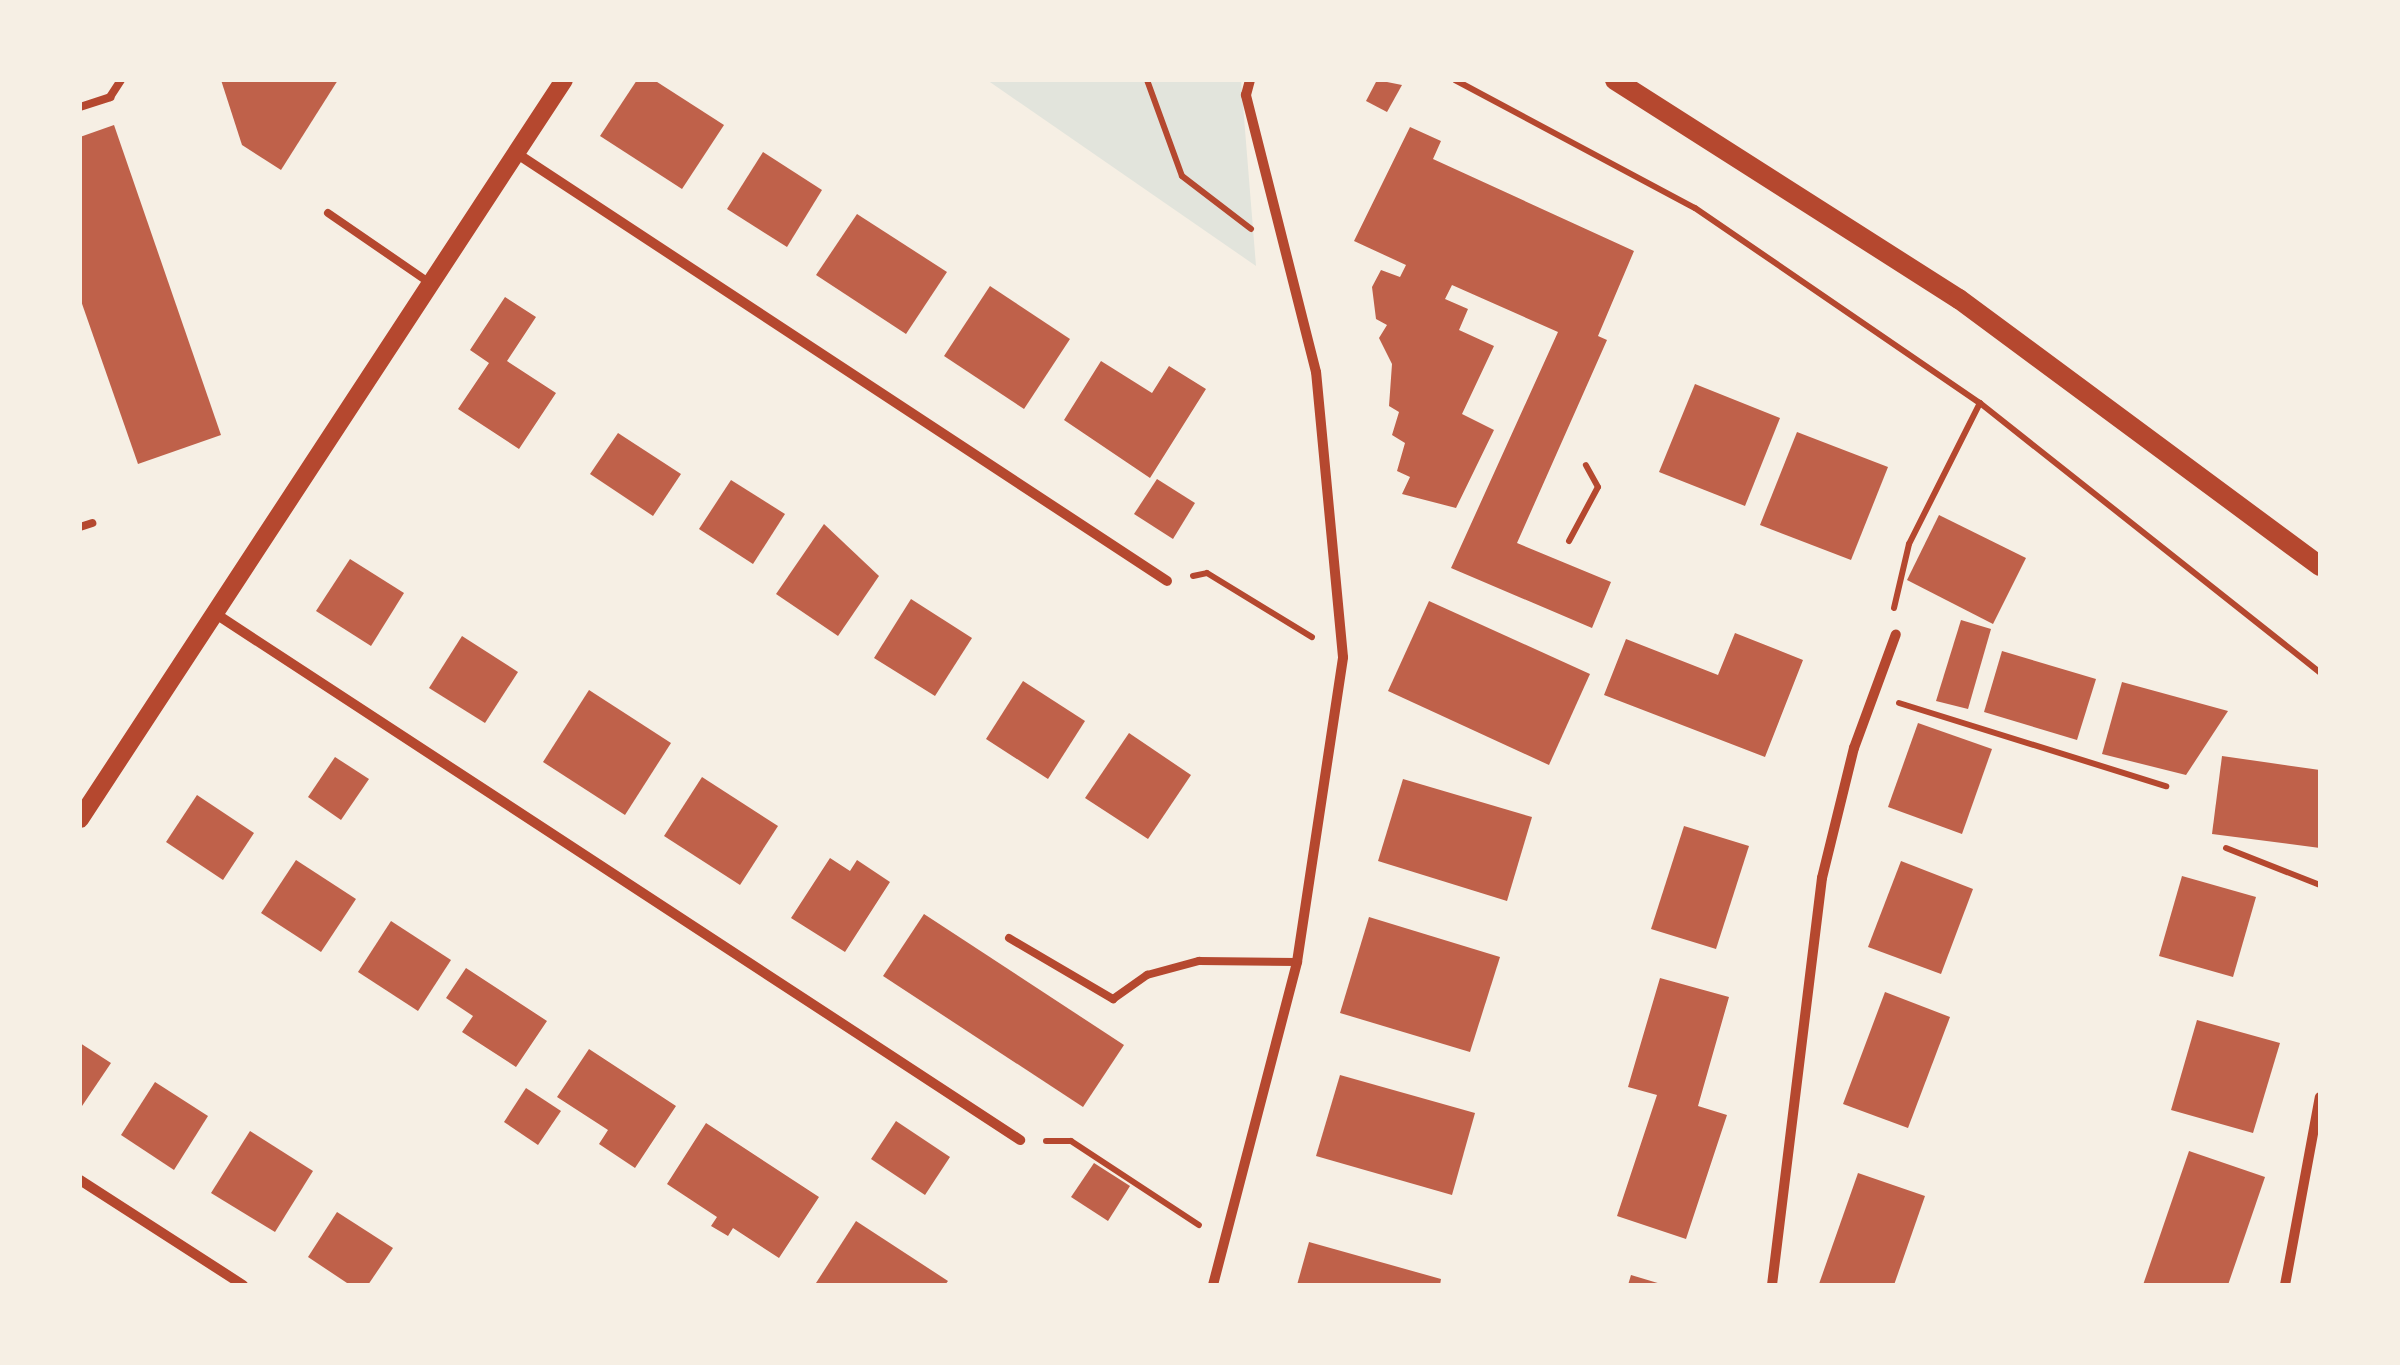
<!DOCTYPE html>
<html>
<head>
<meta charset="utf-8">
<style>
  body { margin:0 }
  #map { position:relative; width:2400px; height:1365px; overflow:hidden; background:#f6efe4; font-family:"Asap Condensed",sans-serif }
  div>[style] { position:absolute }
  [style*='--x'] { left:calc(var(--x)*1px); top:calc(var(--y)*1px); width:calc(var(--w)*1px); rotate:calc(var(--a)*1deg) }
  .green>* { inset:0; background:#e2e4dc }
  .building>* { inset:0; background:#bf614a }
  .path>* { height:6px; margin:-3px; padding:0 3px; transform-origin:3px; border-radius:3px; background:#b5482f }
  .service>* { height:8px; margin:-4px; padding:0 4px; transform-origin:4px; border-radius:4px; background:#b5482f }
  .minor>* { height:10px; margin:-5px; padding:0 5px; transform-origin:5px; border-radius:5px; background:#b5482f }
  .tertiary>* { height:18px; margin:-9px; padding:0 9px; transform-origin:9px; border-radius:9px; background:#b5482f }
  .secondary>* { height:20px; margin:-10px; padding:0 10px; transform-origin:10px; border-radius:10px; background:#b5482f }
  span { translate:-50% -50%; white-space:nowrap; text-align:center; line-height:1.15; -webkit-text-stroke:8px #f6efe4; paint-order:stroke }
  .frame { position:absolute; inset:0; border:82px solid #f6efe4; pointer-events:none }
</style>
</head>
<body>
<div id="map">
  <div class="green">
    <i style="clip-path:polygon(987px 80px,1241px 80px,1256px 266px)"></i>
  </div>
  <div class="building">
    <i style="clip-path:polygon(221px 80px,338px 80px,281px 170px,242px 145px)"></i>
    <i style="clip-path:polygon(637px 80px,654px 80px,724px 125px,682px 189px,600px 136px)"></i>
    <i style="clip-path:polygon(1377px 80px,1402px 85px,1387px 112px,1366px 101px)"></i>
    <i style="clip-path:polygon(114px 125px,221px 435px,138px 464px,80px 298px,80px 137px)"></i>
    <i style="clip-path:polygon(1410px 127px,1441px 141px,1433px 159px,1634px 251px,1598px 336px,1607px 340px,1517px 543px,1611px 582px,1592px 628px,1451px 568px,1558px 332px,1452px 285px,1445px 299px,1468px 309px,1459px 330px,1494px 346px,1462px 414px,1494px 430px,1456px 508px,1402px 494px,1410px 477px,1397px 471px,1405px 443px,1392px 435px,1399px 412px,1389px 406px,1392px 364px,1379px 338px,1387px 325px,1376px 319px,1372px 287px,1381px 270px,1400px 277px,1406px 265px,1354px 241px)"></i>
    <i style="clip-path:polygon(763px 152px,822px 190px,787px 247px,727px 209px)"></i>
    <i style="clip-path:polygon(857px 214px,947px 272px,906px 334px,816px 275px)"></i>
    <i style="clip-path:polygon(990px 286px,1070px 339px,1024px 409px,944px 356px)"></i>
    <i style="clip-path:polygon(505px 297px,536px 317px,507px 361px,556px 393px,519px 449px,458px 409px,489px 363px,470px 350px)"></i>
    <i style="clip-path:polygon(1101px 361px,1152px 393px,1169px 366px,1206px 389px,1150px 478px,1064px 420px)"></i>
    <i style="clip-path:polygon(1695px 384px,1780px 418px,1745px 506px,1659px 472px)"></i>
    <i style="clip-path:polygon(1797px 432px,1888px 467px,1851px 560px,1760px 525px)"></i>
    <i style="clip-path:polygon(618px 433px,681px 474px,653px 516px,590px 474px)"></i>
    <i style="clip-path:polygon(1157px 479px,1195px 503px,1173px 539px,1134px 514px)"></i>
    <i style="clip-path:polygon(731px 480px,785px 514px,753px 564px,699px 529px)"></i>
    <i style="clip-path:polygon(1939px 515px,2026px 558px,1993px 624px,1907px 580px)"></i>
    <i style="clip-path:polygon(824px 524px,879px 576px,838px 636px,776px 594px)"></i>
    <i style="clip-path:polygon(350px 559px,404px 593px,371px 646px,316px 611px)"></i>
    <i style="clip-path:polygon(911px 599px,972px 638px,935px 696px,874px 658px)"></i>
    <i style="clip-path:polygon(1429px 601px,1590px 674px,1549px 765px,1388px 691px)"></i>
    <i style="clip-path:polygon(1961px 620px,1991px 629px,1968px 709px,1936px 701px)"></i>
    <i style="clip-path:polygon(1735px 633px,1803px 660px,1765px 757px,1604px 695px,1626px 639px,1718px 675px)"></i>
    <i style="clip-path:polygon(462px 636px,518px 672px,485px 723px,429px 688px)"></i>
    <i style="clip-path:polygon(2002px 651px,2096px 679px,2077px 740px,1984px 712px)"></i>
    <i style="clip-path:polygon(1023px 681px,1085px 721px,1048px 779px,986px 739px)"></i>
    <i style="clip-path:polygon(2122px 682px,2228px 711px,2186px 775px,2102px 754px)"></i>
    <i style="clip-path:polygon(589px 690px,671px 743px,625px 815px,543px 762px)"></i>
    <i style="clip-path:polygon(1918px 723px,1992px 749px,1962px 834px,1888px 807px)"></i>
    <i style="clip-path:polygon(1129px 733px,1191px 775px,1148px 839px,1085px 798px)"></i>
    <i style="clip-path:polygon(2222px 756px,2320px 770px,2320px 848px,2212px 834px)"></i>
    <i style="clip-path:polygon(335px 757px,369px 779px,341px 820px,308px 797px)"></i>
    <i style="clip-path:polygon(702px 777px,778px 826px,740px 885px,664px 836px)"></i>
    <i style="clip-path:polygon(1403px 779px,1532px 817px,1507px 901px,1378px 861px)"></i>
    <i style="clip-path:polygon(197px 795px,254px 833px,223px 880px,166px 842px)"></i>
    <i style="clip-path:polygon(1684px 826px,1749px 846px,1716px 949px,1651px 929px)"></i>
    <i style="clip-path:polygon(830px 858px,850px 871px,857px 860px,890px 882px,845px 952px,791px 918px)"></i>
    <i style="clip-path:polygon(296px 860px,356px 899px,321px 952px,261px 913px)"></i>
    <i style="clip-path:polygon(1901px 861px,1973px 889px,1941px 974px,1868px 947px)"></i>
    <i style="clip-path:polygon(2182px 876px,2256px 897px,2233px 977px,2159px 956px)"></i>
    <i style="clip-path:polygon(924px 914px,1124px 1045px,1083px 1107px,883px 976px)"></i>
    <i style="clip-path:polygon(1369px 917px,1500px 957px,1470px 1052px,1340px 1013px)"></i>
    <i style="clip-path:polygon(391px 921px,451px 960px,418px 1011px,358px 972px)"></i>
    <i style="clip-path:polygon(466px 968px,547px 1021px,516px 1067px,462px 1032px,473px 1016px,446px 998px)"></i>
    <i style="clip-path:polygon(1660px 978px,1729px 997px,1698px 1106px,1727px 1115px,1686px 1239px,1617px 1216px,1657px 1095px,1628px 1087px)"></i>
    <i style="clip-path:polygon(1885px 992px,1950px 1017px,1908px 1128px,1843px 1104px)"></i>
    <i style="clip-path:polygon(2197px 1020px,2280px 1043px,2253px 1133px,2171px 1110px)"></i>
    <i style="clip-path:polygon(80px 1043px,111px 1063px,80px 1109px)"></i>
    <i style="clip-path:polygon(589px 1049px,676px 1106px,635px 1168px,599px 1144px,608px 1130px,557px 1097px)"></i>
    <i style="clip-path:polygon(1340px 1075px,1475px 1113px,1452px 1195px,1316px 1156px)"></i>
    <i style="clip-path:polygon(155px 1082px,208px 1116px,174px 1170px,121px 1135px)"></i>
    <i style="clip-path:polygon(526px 1088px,561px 1111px,538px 1145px,504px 1122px)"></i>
    <i style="clip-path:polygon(896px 1121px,950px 1157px,925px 1195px,871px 1159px)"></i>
    <i style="clip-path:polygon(706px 1123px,819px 1197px,779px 1258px,733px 1228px,728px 1236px,711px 1226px,717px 1217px,667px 1184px)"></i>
    <i style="clip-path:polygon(250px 1131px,313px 1171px,275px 1232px,211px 1193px)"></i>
    <i style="clip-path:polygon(2189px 1151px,2265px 1177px,2228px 1285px,2143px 1285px)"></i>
    <i style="clip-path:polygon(1094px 1163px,1130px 1186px,1108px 1221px,1071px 1197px)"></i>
    <i style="clip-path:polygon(1858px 1173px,1925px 1196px,1894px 1285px,1819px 1284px)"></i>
    <i style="clip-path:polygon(337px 1212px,393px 1248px,368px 1285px,350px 1285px,308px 1257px)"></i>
    <i style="clip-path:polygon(856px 1221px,948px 1281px,945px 1285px,816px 1283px)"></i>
    <i style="clip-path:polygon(1309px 1242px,1441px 1279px,1440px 1285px,1297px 1285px)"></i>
    <i style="clip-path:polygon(1631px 1275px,1661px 1284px,1661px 1285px,1628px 1285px)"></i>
  </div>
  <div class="path">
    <i style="--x:1147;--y:80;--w:102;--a:70"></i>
    <i style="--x:1182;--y:176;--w:87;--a:37.5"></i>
    <i style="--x:1455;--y:80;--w:272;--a:28.1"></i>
    <i style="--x:1695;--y:208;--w:345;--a:34.4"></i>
    <i style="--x:1980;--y:403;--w:434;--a:38.4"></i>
    <i style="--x:1569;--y:541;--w:61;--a:-61.8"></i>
    <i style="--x:1598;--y:487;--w:25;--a:-119"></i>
    <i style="--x:1193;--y:576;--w:14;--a:-12"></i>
    <i style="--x:1207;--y:573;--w:123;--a:31.4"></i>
    <i style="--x:1894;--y:608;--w:66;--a:-76.8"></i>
    <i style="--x:1909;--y:544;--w:158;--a:-63.3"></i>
    <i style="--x:1899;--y:703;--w:280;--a:17.3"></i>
    <i style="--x:2226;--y:848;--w:101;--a:21.5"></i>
    <i style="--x:1046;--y:1141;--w:25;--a:0"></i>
    <i style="--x:1071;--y:1141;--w:153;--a:33.3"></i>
  </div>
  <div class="service">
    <i style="--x:80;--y:107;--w:32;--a:-18"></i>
    <i style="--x:110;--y:97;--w:20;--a:-57"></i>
    <i style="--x:328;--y:213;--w:120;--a:34.5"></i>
    <i style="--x:80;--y:527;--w:13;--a:-18"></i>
    <i style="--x:1009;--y:938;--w:121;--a:30.4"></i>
    <i style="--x:1113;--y:999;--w:42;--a:-35.2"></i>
    <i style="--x:1147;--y:975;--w:54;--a:-15.1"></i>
    <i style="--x:1199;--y:961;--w:98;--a:0.6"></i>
  </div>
  <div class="minor">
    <i style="--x:516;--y:153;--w:779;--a:33.32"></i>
    <i style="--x:216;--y:614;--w:961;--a:33.19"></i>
    <i style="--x:80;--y:1180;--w:194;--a:32.8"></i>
    <i style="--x:1213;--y:1285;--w:334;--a:-75.4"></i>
    <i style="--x:1297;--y:962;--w:308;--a:-81.4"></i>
    <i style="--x:1343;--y:657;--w:286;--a:-95.4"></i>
    <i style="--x:1316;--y:372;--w:286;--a:-104.2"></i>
    <i style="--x:1246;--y:95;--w:16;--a:-75"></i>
    <i style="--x:1772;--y:1285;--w:410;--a:-83"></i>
    <i style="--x:1822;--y:878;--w:134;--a:-76.2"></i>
    <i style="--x:1854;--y:748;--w:121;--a:-69.8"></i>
    <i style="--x:2285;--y:1285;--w:191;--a:-79.5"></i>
  </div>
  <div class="tertiary">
    <i style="--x:80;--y:819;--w:883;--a:-56.78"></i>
  </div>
  <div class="secondary">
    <i style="--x:1615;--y:80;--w:408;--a:32.5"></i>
    <i style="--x:1959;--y:299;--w:449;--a:36.5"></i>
  </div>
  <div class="frame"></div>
</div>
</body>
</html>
